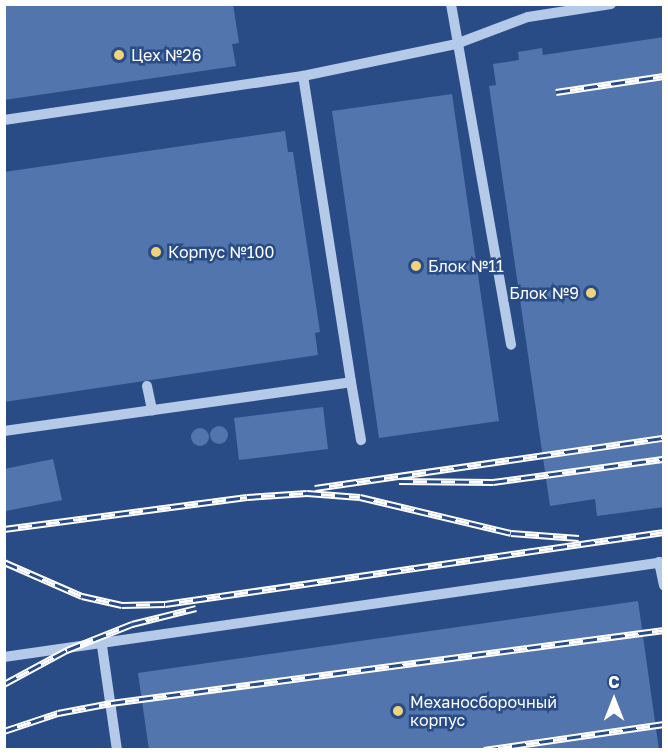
<!DOCTYPE html>
<html>
<head>
<meta charset="utf-8">
<style>
  body { margin:0 }
  #map { position:relative; width:668px; height:754px; overflow:hidden; background:#294c86; font-family:"Golos Text",sans-serif }
  div>[style] { position:absolute }
  [style*='--x'] { left:calc(var(--x)*1px); top:calc(var(--y)*1px); width:calc(var(--w)*1px); rotate:calc(var(--a)*1deg) }
  .building>* { inset:0; background:#5275ad }
  .round { border-radius:50% }
  .minor>* { height:10px; margin:-5px; padding:0 5px; transform-origin:5px; border-radius:5px; background:#b5c9e8 }
  .rail>* { height:7px; margin-top:-3.5px; transform-origin:0; background:repeating-linear-gradient(90deg,#294c86 0 14px,#fff 0 28px); box-sizing:border-box; border-block:2px solid #fff }
  .dots>* { width:16px; height:16px; translate:-50% -50%; box-sizing:border-box; border:3px solid #294c86; border-radius:50% }
  span { translate:-50% -50%; white-space:nowrap; text-align:center; line-height:1.15; -webkit-text-stroke:5px #294c86; paint-order:stroke }
  .poi-label { font-size:16px; color:#fff }
  .left { translate:0 -50%; text-align:left }
  .right { translate:-100% -50%; text-align:right }
  .frame { position:absolute; inset:0; border:6px solid #fff; pointer-events:none }
  .north { position:absolute; left:584px; top:670px; width:60px; height:60px; -webkit-text-stroke:4px #294c86; paint-order:stroke; rotate:0deg; font-size:16px; font-weight:700; line-height:24px; text-align:center; color:#fff }
  .north::after { content:''; display:block; margin:auto; width:21px; height:27px; background:#fff; clip-path:polygon(50% 0,100% 100%,50% 72%,0 100%) }
</style>
</head>
<body>
<div id="map">
  <div class="building">
    <i style="clip-path:polygon(4px 4px,233px 4px,239px 43px,232px 44px,236px 66px,4px 100px)"></i>
    <i style="clip-path:polygon(664px 37px,664px 507px,597px 516px,595px 499px,550px 506px,489px 86px,496px 85px,493px 64px,519px 60px,518px 52px,542px 48px,543px 55px)"></i>
    <i style="clip-path:polygon(452px 94px,499px 421px,379px 438px,332px 111px)"></i>
    <i style="clip-path:polygon(285px 131px,288px 152px,293px 152px,320px 332px,315px 333px,318px 355px,4px 402px,4px 172px)"></i>
    <i style="clip-path:polygon(323px 407px,328px 449px,239px 460px,234px 418px)"></i>
    <i class="round" style="left:210px;top:426px;width:18px;height:18px"></i>
    <i class="round" style="left:191px;top:428px;width:18px;height:18px"></i>
    <i style="clip-path:polygon(53px 459px,62px 500px,6px 511px,4px 469px)"></i>
    <i style="clip-path:polygon(638px 601px,659px 750px,149px 750px,138px 673px)"></i>
  </div>
  <div class="minor">
    <i style="--x:451;--y:4;--w:346;--a:80"></i>
    <i style="--x:4;--y:120;--w:302;--a:-8.4"></i>
    <i style="--x:303;--y:76;--w:156;--a:-11.8"></i>
    <i style="--x:456;--y:44;--w:77;--a:-20.6"></i>
    <i style="--x:528;--y:17;--w:84;--a:-8.9"></i>
    <i style="--x:351;--y:382;--w:59;--a:80.2"></i>
    <i style="--x:147;--y:386;--w:25;--a:78"></i>
    <i style="--x:4;--y:431;--w:350;--a:-8"></i>
    <i style="--x:351;--y:382;--w:310;--a:-98.9"></i>
    <i style="--x:659;--y:562;--w:24;--a:78"></i>
    <i style="--x:102;--y:646;--w:105;--a:81.8"></i>
    <i style="--x:4;--y:657;--w:667;--a:-8.19"></i>
  </div>
  <div class="rail">
    <i style="--x:556;--y:92;--w:109;--a:-8.4"></i>
    <i style="--x:399;--y:481;--w:94;--a:0.6"></i>
    <i style="--x:493;--y:482;--w:173;--a:-7.7"></i>
    <i style="--x:315;--y:488;--w:353;--a:-8.2"></i>
    <i style="--x:4;--y:529;--w:245;--a:-7.5"></i>
    <i style="--x:247;--y:497;--w:60;--a:-3.8"></i>
    <i style="--x:307;--y:493;--w:53;--a:4.3"></i>
    <i style="--x:360;--y:497;--w:155;--a:13.4"></i>
    <i style="--x:511;--y:533;--w:68;--a:4.2"></i>
    <i style="--x:4;--y:562;--w:85;--a:23.6"></i>
    <i style="--x:82;--y:596;--w:41;--a:12.7"></i>
    <i style="--x:122;--y:605;--w:43;--a:-1.3"></i>
    <i style="--x:165;--y:604;--w:504;--a:-8.21"></i>
    <i style="--x:4;--y:684;--w:72;--a:-28.4"></i>
    <i style="--x:67;--y:650;--w:70;--a:-21.8"></i>
    <i style="--x:132;--y:624;--w:66;--a:-14"></i>
    <i style="--x:4;--y:731;--w:57;--a:-18.4"></i>
    <i style="--x:58;--y:713;--w:54;--a:-10.7"></i>
    <i style="--x:111;--y:703;--w:558;--a:-7.52"></i>
    <i style="--x:484;--y:750;--w:182;--a:-8.2"></i>
  </div>
  <div class="dots">
    <i style="left:119px;top:55px;background:#efd47c"></i>
    <i style="left:156px;top:252px;background:#efd47c"></i>
    <i style="left:416px;top:266px;background:#efd47c"></i>
    <i style="left:591px;top:293px;background:#efd47c"></i>
    <i style="left:398px;top:711px;background:#efd47c"></i>
  </div>
  <div class="poi-label">
    <span class="left" style="left:131px;top:55px">Цех №26</span>
    <span class="left" style="left:168px;top:252px">Корпус №100</span>
    <span class="left" style="left:428px;top:266px">Блок №11</span>
    <span class="right" style="left:579px;top:293px">Блок №9</span>
    <span class="left" style="left:410px;top:711px">Механосборочный<br>корпус</span>
  </div>
  <div class="frame"></div>
  <div class="north">С</div>
</div>
</body>
</html>
